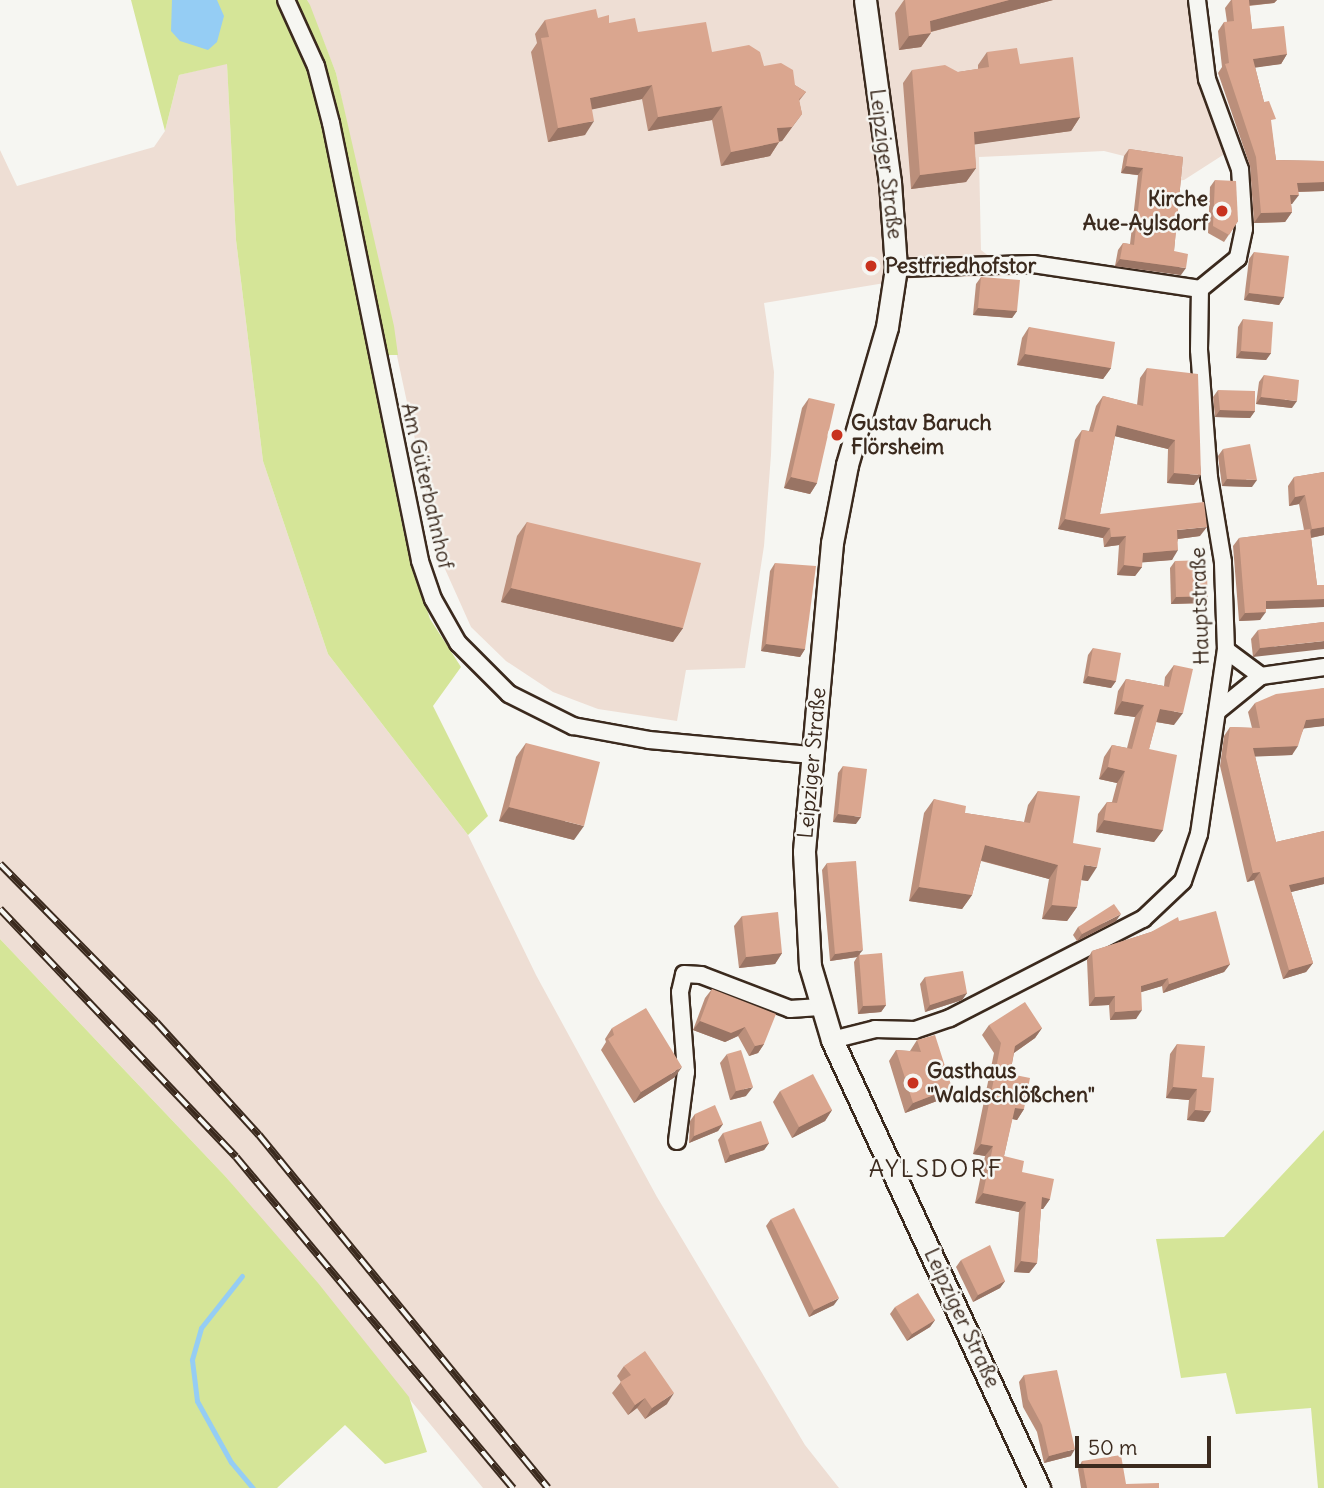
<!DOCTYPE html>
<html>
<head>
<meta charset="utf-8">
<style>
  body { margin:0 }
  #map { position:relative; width:1324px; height:1488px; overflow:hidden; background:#f6f6f2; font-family:Delius,sans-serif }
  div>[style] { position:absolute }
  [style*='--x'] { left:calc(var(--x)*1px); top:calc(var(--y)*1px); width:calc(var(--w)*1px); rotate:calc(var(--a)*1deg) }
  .built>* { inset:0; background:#eeded4 }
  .green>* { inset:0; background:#d5e598 }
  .water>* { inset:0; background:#95cdf4 }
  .stream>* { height:5px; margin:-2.5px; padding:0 2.5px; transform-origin:2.5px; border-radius:2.5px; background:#95cdf4 }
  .roads { filter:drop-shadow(2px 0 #3b2a1e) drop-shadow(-2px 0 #3b2a1e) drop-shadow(0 2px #3b2a1e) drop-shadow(0 -2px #3b2a1e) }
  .minor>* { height:16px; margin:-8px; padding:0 8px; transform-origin:8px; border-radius:8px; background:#f6f6f2 }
  .tertiary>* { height:21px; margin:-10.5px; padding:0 10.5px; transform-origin:10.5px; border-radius:10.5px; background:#f6f6f2 }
  .rail>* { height:8px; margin-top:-4px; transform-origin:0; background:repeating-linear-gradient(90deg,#f6f6f2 0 16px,#3b2a1e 0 32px); box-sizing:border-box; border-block:2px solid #3b2a1e }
  .wall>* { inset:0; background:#bb8f7b }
  .shaded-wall>* { inset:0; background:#997464 }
  .building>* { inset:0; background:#daa68f }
  .dots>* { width:19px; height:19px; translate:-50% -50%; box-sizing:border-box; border:4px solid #f6f6f2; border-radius:50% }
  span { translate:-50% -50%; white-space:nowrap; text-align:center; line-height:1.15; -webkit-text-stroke:5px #f6f6f2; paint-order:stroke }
  .street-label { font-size:21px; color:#3b2a1e }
  .poi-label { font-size:21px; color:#3b2a1e; font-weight:700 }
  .right { translate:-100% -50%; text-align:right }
  .left { translate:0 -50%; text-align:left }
  .quarter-label { font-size:24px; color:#3b2a1e; letter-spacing:2px }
  .scale { position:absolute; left:1075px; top:1436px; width:136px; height:32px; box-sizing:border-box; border:4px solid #3b2a1e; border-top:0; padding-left:9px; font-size:21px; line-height:24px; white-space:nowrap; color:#3b2a1e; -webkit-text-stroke:5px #f6f6f2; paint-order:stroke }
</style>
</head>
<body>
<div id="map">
  <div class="built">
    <i style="clip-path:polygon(307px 0,1205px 0,1219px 92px,1237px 146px,1184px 180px,1175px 181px,1121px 173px,1124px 156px,1104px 151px,979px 157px,981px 250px,1014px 276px,915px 278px,764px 303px,774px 372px,771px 455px,764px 546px,745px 668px,686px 670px,677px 721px,598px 709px,553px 692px,506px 661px,471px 627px,441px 560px,336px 73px)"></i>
    <i style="clip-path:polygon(227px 63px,236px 240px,263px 461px,328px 654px,468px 835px,536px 975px,657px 1197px,805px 1445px,839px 1488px,483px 1488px,225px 1176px,0 939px,0 150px,17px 186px,154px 147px,165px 131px,179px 75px)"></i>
  </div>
  <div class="green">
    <i style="clip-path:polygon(131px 0,307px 0,310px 5px,336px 73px,394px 326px,398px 355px,368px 355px,405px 538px,430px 619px,461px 667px,433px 706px,488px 816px,468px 835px,328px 654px,263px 461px,236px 240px,227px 64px,179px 75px,165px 131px)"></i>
    <i style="clip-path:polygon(0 939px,225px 1176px,318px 1283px,409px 1397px,427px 1452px,385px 1464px,345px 1425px,277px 1488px,0 1488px)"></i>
    <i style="clip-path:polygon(1324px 1130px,1324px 1488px,1318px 1488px,1311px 1408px,1236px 1414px,1226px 1373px,1181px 1378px,1156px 1239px,1224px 1237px)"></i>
  </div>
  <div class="water">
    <i style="clip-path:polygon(172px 0,217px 0,224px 16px,217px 42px,208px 50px,180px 41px,171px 31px)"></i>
  </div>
  <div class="stream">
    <i style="--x:242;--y:1276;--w:66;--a:128.3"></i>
    <i style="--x:201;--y:1328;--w:33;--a:106"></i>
    <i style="--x:192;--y:1360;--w:41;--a:83"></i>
    <i style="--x:197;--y:1401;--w:70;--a:60.9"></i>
    <i style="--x:231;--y:1462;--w:34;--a:50"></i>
  </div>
  <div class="roads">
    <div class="minor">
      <i style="--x:286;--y:0;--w:72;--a:65.6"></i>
      <i style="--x:316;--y:66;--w:59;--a:75.3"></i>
      <i style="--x:331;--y:123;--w:447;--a:78.5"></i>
      <i style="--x:420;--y:561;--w:40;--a:71.1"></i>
      <i style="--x:433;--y:599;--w:51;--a:60.4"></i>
      <i style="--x:458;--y:643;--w:72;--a:45"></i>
      <i style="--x:509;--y:694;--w:72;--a:26.6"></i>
      <i style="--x:573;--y:726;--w:77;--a:10.4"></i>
      <i style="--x:649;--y:740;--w:164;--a:5.3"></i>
      <i style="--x:1197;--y:0;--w:80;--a:82.8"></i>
      <i style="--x:1207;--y:79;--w:96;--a:69.9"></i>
      <i style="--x:1240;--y:169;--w:60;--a:86.2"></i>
      <i style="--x:1244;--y:229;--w:30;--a:102"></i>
      <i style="--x:1238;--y:258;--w:49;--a:140.8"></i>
      <i style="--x:896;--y:268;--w:137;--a:-1.7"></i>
      <i style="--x:1033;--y:264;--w:169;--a:8.5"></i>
      <i style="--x:1226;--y:650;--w:44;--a:36.6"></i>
      <i style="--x:1219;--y:710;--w:54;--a:-39"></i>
      <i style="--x:1261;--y:676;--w:64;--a:-8.1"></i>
      <i style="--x:832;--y:1040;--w:44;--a:-14.3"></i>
      <i style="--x:875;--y:1029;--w:40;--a:1.4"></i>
      <i style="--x:915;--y:1030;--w:37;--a:-19"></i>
      <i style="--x:950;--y:1018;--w:217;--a:-27.2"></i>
      <i style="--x:1143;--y:919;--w:55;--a:-43.5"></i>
      <i style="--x:1183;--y:881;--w:50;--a:-71.2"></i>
      <i style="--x:1199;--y:834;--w:186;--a:-81.7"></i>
      <i style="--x:1226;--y:650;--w:88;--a:-92"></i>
      <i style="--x:1223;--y:562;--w:86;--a:-99.4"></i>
      <i style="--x:1209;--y:477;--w:127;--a:-94.5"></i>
      <i style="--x:1199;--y:350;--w:61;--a:-89.1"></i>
      <i style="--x:677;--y:1141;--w:70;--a:-82.6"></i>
      <i style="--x:686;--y:1072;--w:80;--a:-94.3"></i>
      <i style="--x:680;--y:992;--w:18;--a:-77"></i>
      <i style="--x:684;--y:974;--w:17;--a:3"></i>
      <i style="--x:701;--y:975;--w:95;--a:20.9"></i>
      <i style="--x:790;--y:1009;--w:30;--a:-4"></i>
    </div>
    <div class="tertiary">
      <i style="--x:865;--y:0;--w:184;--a:82.2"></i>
      <i style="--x:890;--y:182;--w:86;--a:86"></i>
      <i style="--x:896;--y:268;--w:60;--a:98.7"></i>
      <i style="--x:887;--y:327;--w:144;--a:106.2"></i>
      <i style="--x:847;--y:465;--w:79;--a:100.9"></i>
      <i style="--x:832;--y:543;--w:310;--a:95.2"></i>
      <i style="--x:804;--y:852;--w:114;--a:87"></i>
      <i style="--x:810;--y:966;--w:77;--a:73.4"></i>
      <i style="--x:832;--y:1040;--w:494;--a:65.2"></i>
    </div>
  </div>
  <div class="rail">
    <i style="--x:0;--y:864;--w:222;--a:45.4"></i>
    <i style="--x:156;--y:1022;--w:153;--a:47.7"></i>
    <i style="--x:259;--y:1135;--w:456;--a:50.7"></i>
    <i style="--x:0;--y:909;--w:342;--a:46.4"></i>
    <i style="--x:236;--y:1157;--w:432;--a:50.1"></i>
  </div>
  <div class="wall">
    <i style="clip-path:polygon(904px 0,1053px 0,931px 32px,921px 47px,899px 50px,895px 13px)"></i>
    <i style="clip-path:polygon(1231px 0,1277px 0,1274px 3px,1249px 6px,1252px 29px,1287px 54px,1281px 64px,1255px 67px,1264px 102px,1271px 126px,1276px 160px,1324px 161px,1324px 191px,1298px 192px,1292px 204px,1291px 204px,1292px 212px,1285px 222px,1254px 223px,1250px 166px,1218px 73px,1222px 67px,1218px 31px,1224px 22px,1227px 22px,1225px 8px)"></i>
    <i style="clip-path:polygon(598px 18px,609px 23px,638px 32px,764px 66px,806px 92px,799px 101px,802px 114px,782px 141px,779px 142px,770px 156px,721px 166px,712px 120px,648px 131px,642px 99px,592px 109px,585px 135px,548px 142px,531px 52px,537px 43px,535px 34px,545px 20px)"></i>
    <i style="clip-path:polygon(987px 52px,1020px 64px,1080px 117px,1071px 131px,974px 144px,976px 168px,966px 182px,911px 189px,903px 83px,912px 70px,958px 72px,978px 69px,978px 65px)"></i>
    <i style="clip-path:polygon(1129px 149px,1183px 157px,1174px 251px,1181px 275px,1115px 266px,1118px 250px,1123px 243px,1130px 244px,1138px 175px,1121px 173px,1124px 156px)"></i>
    <i style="clip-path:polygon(1215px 180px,1238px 221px,1224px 242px,1208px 233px,1210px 187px)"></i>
    <i style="clip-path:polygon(1254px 252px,1284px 297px,1279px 305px,1244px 300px,1249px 259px)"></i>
    <i style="clip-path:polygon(981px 277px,1017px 311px,1012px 318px,973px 315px,976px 284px)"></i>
    <i style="clip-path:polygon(1243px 319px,1271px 353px,1266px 360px,1236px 358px,1238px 327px)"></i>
    <i style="clip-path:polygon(1029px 327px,1111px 368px,1103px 379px,1017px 365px,1022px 338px)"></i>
    <i style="clip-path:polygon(1147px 368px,1194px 485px,1167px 483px,1168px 449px,1115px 436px,1100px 514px,1200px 536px,1178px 539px,1172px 560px,1142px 562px,1142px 567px,1135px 576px,1117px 575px,1119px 545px,1104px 547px,1103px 538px,1058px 529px,1075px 440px,1082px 430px,1089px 431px,1096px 406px,1103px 396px,1137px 405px,1140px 378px)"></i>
    <i style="clip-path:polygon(1264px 375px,1292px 408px,1256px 404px,1259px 382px)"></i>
    <i style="clip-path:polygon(1218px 390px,1255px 411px,1250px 418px,1215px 417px,1213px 397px)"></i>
    <i style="clip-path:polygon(809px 398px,817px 483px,810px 494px,784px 488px,802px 408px)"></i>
    <i style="clip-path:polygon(1223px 449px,1252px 487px,1222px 486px,1218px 456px)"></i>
    <i style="clip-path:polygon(1324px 472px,1324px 535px,1311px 538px,1317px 585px,1324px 585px,1324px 607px,1266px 609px,1260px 620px,1239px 621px,1233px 546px,1239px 538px,1304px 530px,1299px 504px,1289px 506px,1288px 486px,1294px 477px)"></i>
    <i style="clip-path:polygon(527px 522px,683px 628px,673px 642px,501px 602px,517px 536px)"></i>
    <i style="clip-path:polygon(1175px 561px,1203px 603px,1171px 604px,1170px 568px)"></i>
    <i style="clip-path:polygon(775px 563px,805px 649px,800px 657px,761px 651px,770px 571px)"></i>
    <i style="clip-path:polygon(1324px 622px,1253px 657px,1251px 639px,1258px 630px)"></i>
    <i style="clip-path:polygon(1093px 648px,1116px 681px,1111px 688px,1083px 683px,1088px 655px)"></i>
    <i style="clip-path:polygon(1174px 665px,1174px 725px,1156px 722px,1149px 749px,1163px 830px,1154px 842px,1096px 832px,1098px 814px,1107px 802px,1112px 802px,1117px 783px,1099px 779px,1104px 757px,1112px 745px,1127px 748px,1135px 717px,1114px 714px,1118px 691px,1126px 679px,1164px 686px,1165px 677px)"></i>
    <i style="clip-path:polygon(1324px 688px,1324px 726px,1304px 728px,1292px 755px,1255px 756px,1276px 842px,1324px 831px,1324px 884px,1291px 892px,1313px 963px,1306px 972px,1283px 979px,1254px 880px,1247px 882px,1220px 766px,1224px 736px,1230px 727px,1252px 728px,1248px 712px,1255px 703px)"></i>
    <i style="clip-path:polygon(526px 743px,574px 840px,499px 821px,516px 757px)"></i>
    <i style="clip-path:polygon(843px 766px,856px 824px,833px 822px,838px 773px)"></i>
    <i style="clip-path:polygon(1038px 791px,1073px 843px,1088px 881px,1081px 880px,1077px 907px,1067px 921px,1042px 919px,1049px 879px,981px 861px,972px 895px,962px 909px,909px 901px,924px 813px,934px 799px,965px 813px,1024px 822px,1028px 805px)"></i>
    <i style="clip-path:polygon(827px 863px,860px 955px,886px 1005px,881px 1012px,858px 1014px,854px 962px,857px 957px,830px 961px,822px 870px)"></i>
    <i style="clip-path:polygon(742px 916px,782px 953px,775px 964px,739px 968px,734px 926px)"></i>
    <i style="clip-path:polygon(1116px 921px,1077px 941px,1073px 935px,1078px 927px)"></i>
    <i style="clip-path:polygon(1179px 921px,1230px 964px,1224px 972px,1163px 993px,1162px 986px,1141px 992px,1136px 1019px,1110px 1020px,1109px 1005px,1089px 1006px,1087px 960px,1092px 951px,1151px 932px)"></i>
    <i style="clip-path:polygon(925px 977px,967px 993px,962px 1000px,925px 1012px,920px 984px)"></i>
    <i style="clip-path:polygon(712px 989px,764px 1044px,758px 1053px,749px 1056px,738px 1036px,725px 1042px,693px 1030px,705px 998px)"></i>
    <i style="clip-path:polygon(989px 1025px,1042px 1028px,1035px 1038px,1014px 1053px,1010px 1074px,1024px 1109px,1017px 1120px,1012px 1119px,1004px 1156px,1050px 1199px,1043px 1209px,1041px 1209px,1037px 1263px,1029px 1273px,1014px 1272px,1019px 1212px,975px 1203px,985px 1156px,973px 1154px,994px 1053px,982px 1035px)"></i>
    <i style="clip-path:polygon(612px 1028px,675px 1077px,634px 1103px,601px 1050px,606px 1042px,605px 1039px)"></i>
    <i style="clip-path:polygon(917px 1040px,952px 1088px,945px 1098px,905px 1113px,889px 1061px,896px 1050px,910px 1051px)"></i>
    <i style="clip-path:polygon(1177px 1044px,1202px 1077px,1204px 1122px,1187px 1120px,1189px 1100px,1166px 1098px,1170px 1054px)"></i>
    <i style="clip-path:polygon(727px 1054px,746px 1096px,730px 1100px,720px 1063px)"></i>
    <i style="clip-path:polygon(780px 1091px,832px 1110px,825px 1121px,792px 1138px,773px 1102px)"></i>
    <i style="clip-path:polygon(695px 1114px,723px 1124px,718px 1131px,689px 1143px,690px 1121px)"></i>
    <i style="clip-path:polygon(723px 1133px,769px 1143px,764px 1150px,725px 1163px,718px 1140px)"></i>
    <i style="clip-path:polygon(771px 1219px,834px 1305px,809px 1317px,766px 1226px)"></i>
    <i style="clip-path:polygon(961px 1260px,1005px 1281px,1000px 1288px,973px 1302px,956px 1267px)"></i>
    <i style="clip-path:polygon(895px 1307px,935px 1320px,930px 1327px,907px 1341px,890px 1314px)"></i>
    <i style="clip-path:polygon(624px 1366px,667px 1404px,645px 1419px,637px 1408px,628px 1415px,612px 1393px,621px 1382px,617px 1376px)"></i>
    <i style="clip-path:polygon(1024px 1375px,1071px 1456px,1044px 1463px,1037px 1432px,1023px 1407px,1019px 1382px)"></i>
    <i style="clip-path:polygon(1082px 1461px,1126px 1484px,1159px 1488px,1081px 1488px,1078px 1469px)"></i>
  </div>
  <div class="shaded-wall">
    <i style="clip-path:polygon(1009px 0,1053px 0,922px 34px,931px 33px,921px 47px,899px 50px,909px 36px,930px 21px)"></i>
    <i style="clip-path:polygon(1246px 0,1277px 0,1274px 3px,1242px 6px)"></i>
    <i style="clip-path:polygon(1287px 54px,1281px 64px,1246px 69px,1253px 59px)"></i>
    <i style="clip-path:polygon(652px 85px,642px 99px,580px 112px,590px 98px)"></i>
    <i style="clip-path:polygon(722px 106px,712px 120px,648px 131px,658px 117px)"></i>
    <i style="clip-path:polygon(1080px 117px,1071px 131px,964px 146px,974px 132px)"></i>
    <i style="clip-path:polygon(594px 121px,585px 135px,548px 142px,558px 128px)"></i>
    <i style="clip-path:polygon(792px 127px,782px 141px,768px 142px,777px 128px)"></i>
    <i style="clip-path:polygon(779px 142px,770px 156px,721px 166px,731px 152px)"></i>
    <i style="clip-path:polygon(1126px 166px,1143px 168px,1138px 175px,1121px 173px)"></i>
    <i style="clip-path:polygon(976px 168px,966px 182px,911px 189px,920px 175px)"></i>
    <i style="clip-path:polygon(1324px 182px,1324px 191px,1291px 192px,1297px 183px)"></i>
    <i style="clip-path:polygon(1290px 195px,1299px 195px,1292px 204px,1284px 205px)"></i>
    <i style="clip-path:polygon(1292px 212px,1285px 222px,1254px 223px,1261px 213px)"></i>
    <i style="clip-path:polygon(1120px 259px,1186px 268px,1181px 275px,1115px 266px)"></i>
    <i style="clip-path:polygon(1249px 293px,1284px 297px,1279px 305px,1244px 300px)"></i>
    <i style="clip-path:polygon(978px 308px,1017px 311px,1012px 318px,973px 315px)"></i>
    <i style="clip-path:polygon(1241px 351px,1271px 353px,1266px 360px,1236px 358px)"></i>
    <i style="clip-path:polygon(1025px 354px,1111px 368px,1103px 379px,1017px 365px)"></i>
    <i style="clip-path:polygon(1261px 397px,1297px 401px,1292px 408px,1256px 404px)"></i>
    <i style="clip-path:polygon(1220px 410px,1255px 411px,1250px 418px,1215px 417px)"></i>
    <i style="clip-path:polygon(1117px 425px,1175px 440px,1168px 449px,1110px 435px)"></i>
    <i style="clip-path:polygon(1174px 473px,1201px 475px,1194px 485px,1167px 483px)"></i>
    <i style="clip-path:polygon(791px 477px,817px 483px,810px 494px,784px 488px)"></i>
    <i style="clip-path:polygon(1227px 479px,1257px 480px,1252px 487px,1222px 486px)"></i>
    <i style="clip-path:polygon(1305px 495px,1299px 504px,1289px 506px,1295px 497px)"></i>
    <i style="clip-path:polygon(1065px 519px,1110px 528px,1103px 538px,1058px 529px)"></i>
    <i style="clip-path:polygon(1207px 527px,1200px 536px,1170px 540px,1177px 530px)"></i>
    <i style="clip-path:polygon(1324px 527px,1324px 535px,1305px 539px,1312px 529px)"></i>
    <i style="clip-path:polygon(1126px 536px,1119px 545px,1104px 547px,1111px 537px)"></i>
    <i style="clip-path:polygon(1178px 550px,1172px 560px,1136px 563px,1143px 553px)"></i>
    <i style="clip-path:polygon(1124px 565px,1142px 567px,1135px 576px,1117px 575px)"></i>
    <i style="clip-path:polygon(511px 588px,683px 628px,673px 642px,501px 602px)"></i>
    <i style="clip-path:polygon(1208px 596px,1203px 603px,1171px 604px,1176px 597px)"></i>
    <i style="clip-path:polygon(1324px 599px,1324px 607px,1260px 609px,1266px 601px)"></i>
    <i style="clip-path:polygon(1266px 612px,1260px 620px,1239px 621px,1245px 613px)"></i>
    <i style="clip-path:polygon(1324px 641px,1324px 649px,1253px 657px,1260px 648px)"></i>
    <i style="clip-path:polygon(766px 644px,805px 649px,800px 657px,761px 651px)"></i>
    <i style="clip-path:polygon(1088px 676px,1116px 681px,1111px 688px,1083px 683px)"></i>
    <i style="clip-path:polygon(1122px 701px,1144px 705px,1135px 717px,1114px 714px)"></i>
    <i style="clip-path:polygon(1160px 709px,1183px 713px,1174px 725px,1151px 721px)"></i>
    <i style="clip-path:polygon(1324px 718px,1324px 726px,1300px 729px,1306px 720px)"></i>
    <i style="clip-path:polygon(1298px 746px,1292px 755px,1247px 757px,1253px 748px)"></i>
    <i style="clip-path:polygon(1108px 767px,1125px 771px,1117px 783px,1099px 779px)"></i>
    <i style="clip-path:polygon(509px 807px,584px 826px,574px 840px,499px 821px)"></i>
    <i style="clip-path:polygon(838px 814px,861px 817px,856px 824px,833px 822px)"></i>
    <i style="clip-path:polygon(1104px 820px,1163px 830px,1154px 842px,1096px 832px)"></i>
    <i style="clip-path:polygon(985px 845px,1058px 865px,1049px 879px,976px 859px)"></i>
    <i style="clip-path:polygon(1084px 865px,1097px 867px,1088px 881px,1074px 879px)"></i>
    <i style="clip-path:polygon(1260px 872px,1254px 880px,1247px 882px,1253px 873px)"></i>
    <i style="clip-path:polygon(1324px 877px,1324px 884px,1283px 894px,1289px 885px)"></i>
    <i style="clip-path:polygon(919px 887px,972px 895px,962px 909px,909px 901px)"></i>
    <i style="clip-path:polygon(1052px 905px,1077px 907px,1067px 921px,1042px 919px)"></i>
    <i style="clip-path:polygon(1121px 914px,1116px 921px,1077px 941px,1082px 934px)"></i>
    <i style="clip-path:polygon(863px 950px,857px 957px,830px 961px,835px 954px)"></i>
    <i style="clip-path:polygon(782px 953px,775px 964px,739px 968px,746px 957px)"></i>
    <i style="clip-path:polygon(1313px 963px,1306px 972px,1283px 979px,1289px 970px)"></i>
    <i style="clip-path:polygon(1230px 964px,1224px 972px,1163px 993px,1169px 984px)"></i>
    <i style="clip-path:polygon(1168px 978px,1162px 986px,1135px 994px,1141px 986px)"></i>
    <i style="clip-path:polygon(967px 993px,962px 1000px,925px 1012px,930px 1005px)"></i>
    <i style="clip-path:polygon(1115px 996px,1109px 1005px,1089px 1006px,1095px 997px)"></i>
    <i style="clip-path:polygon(886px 1005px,881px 1012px,858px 1014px,863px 1006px)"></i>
    <i style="clip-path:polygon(1142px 1010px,1136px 1019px,1110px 1020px,1115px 1012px)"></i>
    <i style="clip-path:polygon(700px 1021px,745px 1027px,738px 1036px,725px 1042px,693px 1030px)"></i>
    <i style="clip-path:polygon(1042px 1028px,1035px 1038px,1008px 1057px,1015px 1046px)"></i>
    <i style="clip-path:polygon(764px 1044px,758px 1053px,749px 1056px,755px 1046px)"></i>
    <i style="clip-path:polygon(682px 1067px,675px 1077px,634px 1103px,641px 1092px)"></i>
    <i style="clip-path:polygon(753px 1087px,746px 1096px,730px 1100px,736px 1091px)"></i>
    <i style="clip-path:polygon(1173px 1087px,1197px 1089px,1189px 1100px,1166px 1098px)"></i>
    <i style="clip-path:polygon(952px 1088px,945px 1098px,905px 1113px,913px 1103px)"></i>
    <i style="clip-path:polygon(1015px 1108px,1024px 1109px,1017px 1120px,1008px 1118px)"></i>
    <i style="clip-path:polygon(832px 1110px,825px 1121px,792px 1138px,799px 1127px)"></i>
    <i style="clip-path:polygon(1195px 1110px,1211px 1111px,1204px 1122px,1187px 1120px)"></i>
    <i style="clip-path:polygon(723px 1124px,718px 1131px,689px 1143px,694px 1136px)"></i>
    <i style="clip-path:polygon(769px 1143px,764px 1150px,725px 1163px,730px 1155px)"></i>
    <i style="clip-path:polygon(981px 1144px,993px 1146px,985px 1156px,973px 1154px)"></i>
    <i style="clip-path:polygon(983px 1193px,1026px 1202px,1019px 1212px,975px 1203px)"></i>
    <i style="clip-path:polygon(1042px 1197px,1050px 1199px,1043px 1209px,1035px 1208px)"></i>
    <i style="clip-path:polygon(1021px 1261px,1037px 1263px,1029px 1273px,1014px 1272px)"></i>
    <i style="clip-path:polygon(1005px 1281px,1000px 1288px,973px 1302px,978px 1295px)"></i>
    <i style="clip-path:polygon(839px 1298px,834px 1305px,809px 1317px,814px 1310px)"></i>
    <i style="clip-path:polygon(935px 1320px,930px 1327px,907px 1341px,912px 1334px)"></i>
    <i style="clip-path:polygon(674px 1393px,667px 1404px,645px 1419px,652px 1408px)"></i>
    <i style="clip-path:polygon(645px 1398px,637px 1408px,628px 1415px,635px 1405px)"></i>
    <i style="clip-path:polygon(1075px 1449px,1071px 1456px,1044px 1463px,1049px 1456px)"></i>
  </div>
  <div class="building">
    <i style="clip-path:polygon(905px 0,1009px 0,930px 21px,931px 33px,909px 36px)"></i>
    <i style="clip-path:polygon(1232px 0,1249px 0,1252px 29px,1284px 26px,1287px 54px,1253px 59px,1264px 102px,1269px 101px,1276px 119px,1271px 120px,1276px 160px,1324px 161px,1324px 182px,1297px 183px,1299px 195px,1290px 195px,1292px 212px,1261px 213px,1256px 157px,1225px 64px,1229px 63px,1224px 22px,1234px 21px)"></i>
    <i style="clip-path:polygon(596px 9px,598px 18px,609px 15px,609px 23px,635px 18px,638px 32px,706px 22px,712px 52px,749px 45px,760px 52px,764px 66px,781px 63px,793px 70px,795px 85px,806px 92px,799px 99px,802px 114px,792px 127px,777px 128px,779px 142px,731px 152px,722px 106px,658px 117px,652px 85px,590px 98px,594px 121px,558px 128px,541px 38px,549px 37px,545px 20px)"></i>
    <i style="clip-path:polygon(1017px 48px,1020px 64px,1073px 57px,1080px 117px,974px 132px,976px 168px,920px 175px,912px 70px,945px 65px,958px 72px,989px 67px,987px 52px)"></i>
    <i style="clip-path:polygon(1129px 149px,1183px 157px,1174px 251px,1188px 254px,1186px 268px,1120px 259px,1123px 243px,1134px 245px,1143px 168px,1126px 166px)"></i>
    <i style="clip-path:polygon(1215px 180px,1236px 181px,1238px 221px,1229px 235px,1213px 226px)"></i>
    <i style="clip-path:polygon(1254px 252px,1289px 256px,1284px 297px,1249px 293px)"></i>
    <i style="clip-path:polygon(981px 277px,1020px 280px,1017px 311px,978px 308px)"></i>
    <i style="clip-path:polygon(1243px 319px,1273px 322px,1271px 353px,1241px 351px)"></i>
    <i style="clip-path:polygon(1029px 327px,1115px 342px,1111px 368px,1025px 354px)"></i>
    <i style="clip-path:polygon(1147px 368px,1198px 374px,1201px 475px,1174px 473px,1175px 440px,1117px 425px,1100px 514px,1204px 502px,1207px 527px,1177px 530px,1178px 550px,1143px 553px,1142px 567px,1124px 565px,1126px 536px,1111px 537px,1110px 528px,1065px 519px,1082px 430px,1093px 432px,1103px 396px,1143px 406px)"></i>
    <i style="clip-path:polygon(1264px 375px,1299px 380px,1297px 401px,1261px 397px)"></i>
    <i style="clip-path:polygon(1218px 390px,1255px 391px,1255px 411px,1220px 410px)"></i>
    <i style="clip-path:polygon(809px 398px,835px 404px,817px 483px,791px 477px)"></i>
    <i style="clip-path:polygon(1250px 444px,1257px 480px,1227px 479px,1223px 449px)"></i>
    <i style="clip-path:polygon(1324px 472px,1324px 527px,1312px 529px,1305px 495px,1295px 497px,1294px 477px)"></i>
    <i style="clip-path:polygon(527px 522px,701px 563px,683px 628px,511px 588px)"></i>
    <i style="clip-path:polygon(1310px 529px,1317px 585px,1324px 585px,1324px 599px,1266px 601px,1266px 612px,1245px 613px,1239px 538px)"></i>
    <i style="clip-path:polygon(1206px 560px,1208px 596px,1176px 597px,1175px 561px)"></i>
    <i style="clip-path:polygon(775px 563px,816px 566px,805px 649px,766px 644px)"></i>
    <i style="clip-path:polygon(1324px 622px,1324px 641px,1260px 648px,1258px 630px)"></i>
    <i style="clip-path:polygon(1093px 648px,1121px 653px,1116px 681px,1088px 676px)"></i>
    <i style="clip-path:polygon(1174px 665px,1193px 669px,1183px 713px,1160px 709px,1149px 749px,1177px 755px,1163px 830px,1104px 820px,1107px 802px,1117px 803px,1125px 771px,1108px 767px,1112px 745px,1132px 749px,1144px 705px,1122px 701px,1126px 679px,1169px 687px)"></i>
    <i style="clip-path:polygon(1324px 688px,1324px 718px,1306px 720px,1298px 746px,1253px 748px,1276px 842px,1324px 831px,1324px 877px,1289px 885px,1313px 963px,1289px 970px,1260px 872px,1253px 873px,1226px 757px,1230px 727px,1260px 728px,1255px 703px,1276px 694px)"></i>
    <i style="clip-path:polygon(526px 743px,600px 762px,584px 826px,509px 807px)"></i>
    <i style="clip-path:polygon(843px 766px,867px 769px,861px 817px,838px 814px)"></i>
    <i style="clip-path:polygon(1038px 791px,1080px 796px,1073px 843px,1101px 848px,1097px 867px,1084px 865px,1077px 907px,1052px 905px,1058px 865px,985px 845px,972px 895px,919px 887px,934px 799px,966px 806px,965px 813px,1030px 823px)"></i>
    <i style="clip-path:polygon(856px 861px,863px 950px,835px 954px,827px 863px)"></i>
    <i style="clip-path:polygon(1114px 904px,1121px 914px,1082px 934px,1078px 927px)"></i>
    <i style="clip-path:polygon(1216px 911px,1230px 964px,1169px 984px,1168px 978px,1141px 986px,1142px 1010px,1115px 1012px,1115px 996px,1095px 997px,1092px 951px,1151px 932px,1178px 917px,1179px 921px)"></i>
    <i style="clip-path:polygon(778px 912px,782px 953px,746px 957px,742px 916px)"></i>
    <i style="clip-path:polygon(882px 953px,886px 1005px,863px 1006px,859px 955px)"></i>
    <i style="clip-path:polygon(963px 971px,967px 993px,930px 1005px,925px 977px)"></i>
    <i style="clip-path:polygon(712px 989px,776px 1014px,764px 1044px,755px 1046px,745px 1027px,731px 1033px,700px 1021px)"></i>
    <i style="clip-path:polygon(1025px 1002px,1042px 1028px,1015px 1046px,1010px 1074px,1030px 1078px,1024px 1109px,1015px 1108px,1004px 1156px,1024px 1161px,1022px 1172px,1054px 1179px,1050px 1199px,1042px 1197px,1037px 1263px,1021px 1261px,1026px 1202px,983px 1193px,993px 1146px,981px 1144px,1001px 1043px,989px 1025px)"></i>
    <i style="clip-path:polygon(646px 1008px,682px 1067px,641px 1092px,608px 1039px,614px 1035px,612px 1028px)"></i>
    <i style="clip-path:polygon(935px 1035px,952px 1088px,913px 1103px,896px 1050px,921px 1052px,917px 1040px)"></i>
    <i style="clip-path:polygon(1177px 1044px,1205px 1046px,1202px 1077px,1214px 1078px,1211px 1111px,1195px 1110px,1197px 1089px,1173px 1087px)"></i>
    <i style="clip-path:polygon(741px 1050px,753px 1087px,736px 1091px,727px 1054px)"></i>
    <i style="clip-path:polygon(813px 1074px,832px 1110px,799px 1127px,780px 1091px)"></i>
    <i style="clip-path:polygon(715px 1105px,723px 1124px,694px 1136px,695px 1114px)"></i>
    <i style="clip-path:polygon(761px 1121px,769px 1143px,730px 1155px,723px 1133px)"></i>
    <i style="clip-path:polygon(794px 1208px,839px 1298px,814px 1310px,771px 1219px)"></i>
    <i style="clip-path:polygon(990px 1245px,1005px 1281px,978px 1295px,961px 1260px)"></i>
    <i style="clip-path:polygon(918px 1293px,935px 1320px,912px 1334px,895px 1307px)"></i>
    <i style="clip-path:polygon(645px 1351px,674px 1393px,652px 1408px,645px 1398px,635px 1405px,620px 1382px,631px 1375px,624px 1366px)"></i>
    <i style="clip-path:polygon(1057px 1370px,1075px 1449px,1049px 1456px,1042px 1425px,1028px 1399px,1024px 1375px)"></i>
    <i style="clip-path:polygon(1121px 1455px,1126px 1484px,1159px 1483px,1159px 1488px,1087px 1488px,1082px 1461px)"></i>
  </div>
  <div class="dots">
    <i style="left:1222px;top:211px;background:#c8321e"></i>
    <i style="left:871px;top:266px;background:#c8321e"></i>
    <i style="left:837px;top:435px;background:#c8321e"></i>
    <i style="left:913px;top:1083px;background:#c8321e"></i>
  </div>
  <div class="street-label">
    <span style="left:886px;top:164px;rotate:83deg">Leipziger Straße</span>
    <span style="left:427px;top:486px;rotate:77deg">Am Güterbahnhof</span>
    <span style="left:1200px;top:606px;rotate:-92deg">Hauptstraße</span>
    <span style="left:812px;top:763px;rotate:-85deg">Leipziger Straße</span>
    <span style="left:962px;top:1318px;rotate:65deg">Leipziger Straße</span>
  </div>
  <div class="poi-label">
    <span class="right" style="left:1208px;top:211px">Kirche<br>Aue-Aylsdorf</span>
    <span class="left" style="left:885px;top:266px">Pestfriedhofstor</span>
    <span class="left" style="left:851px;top:435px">Gustav Baruch<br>Flörsheim</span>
    <span class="left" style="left:927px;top:1083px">Gasthaus<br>"Waldschlößchen"</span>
  </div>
  <div class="quarter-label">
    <span style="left:936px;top:1169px">AYLSDORF</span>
  </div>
  <div class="scale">50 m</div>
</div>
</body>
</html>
